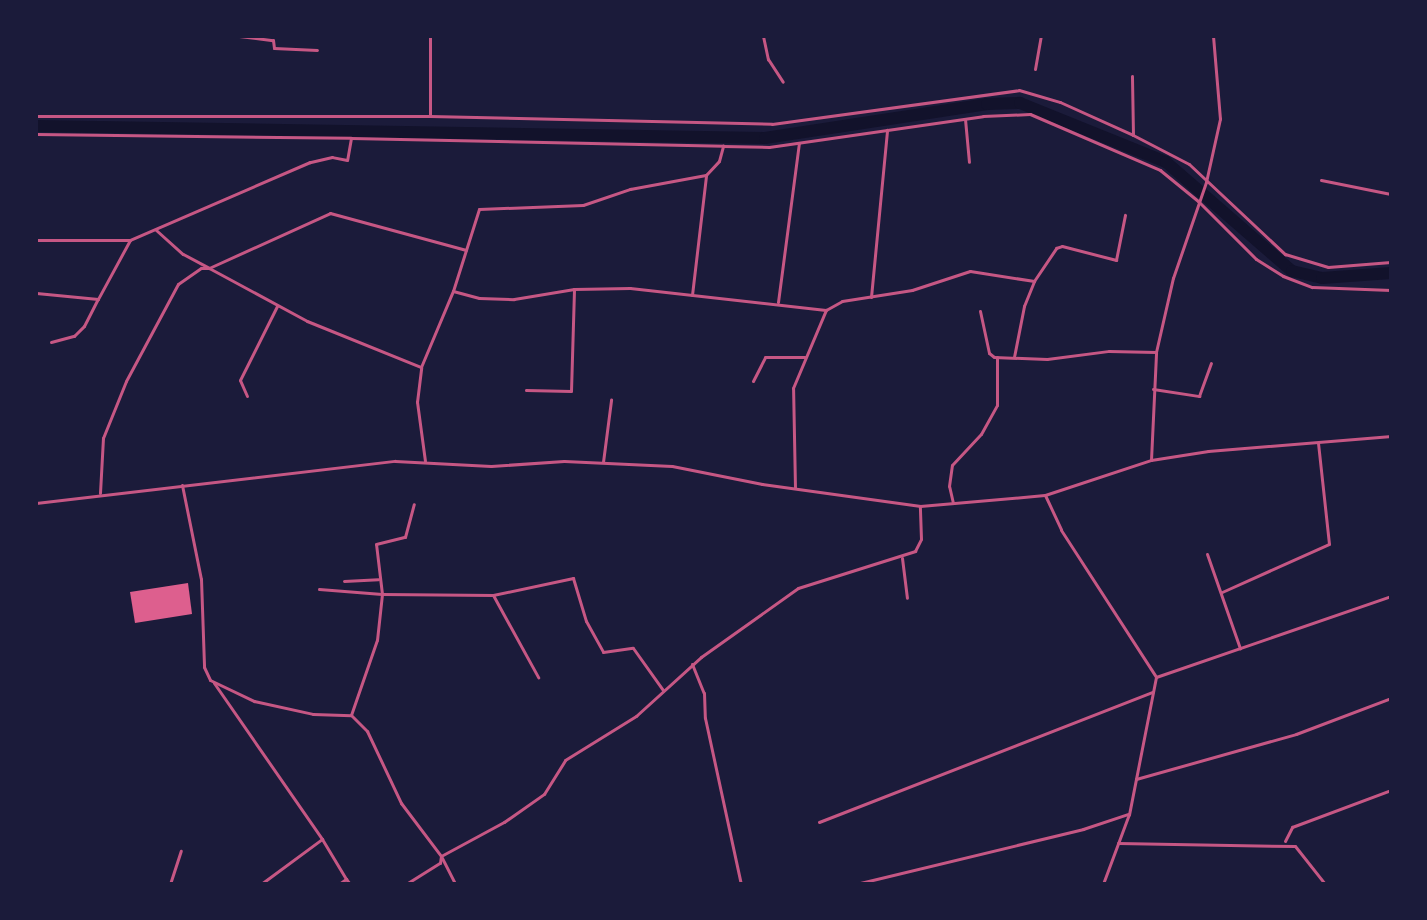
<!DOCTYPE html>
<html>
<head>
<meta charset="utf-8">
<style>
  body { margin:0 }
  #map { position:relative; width:1427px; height:920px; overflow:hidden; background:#1b1b3a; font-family:Ubuntu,sans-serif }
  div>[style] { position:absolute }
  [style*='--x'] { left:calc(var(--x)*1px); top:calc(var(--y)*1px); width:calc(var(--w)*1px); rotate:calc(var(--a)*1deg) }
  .river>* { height:12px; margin:-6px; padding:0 6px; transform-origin:6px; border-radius:6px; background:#12122b }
  .building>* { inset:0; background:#dd5f8e }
  .minor>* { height:3px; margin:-1.5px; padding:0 1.5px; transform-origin:1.5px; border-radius:1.5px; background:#c65784 }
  span { translate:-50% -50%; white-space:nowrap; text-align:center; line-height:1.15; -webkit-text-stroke:4.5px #1b1b3a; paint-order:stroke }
  .frame { position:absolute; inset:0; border:38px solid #1b1b3a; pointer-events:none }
</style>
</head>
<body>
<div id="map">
  <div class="river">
    <i style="--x:36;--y:126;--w:729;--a:0.94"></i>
    <i style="--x:765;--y:138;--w:225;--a:-8.7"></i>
    <i style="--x:987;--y:104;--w:33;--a:-2"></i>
    <i style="--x:1020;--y:103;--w:157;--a:22"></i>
    <i style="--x:1166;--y:162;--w:167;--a:40.9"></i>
    <i style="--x:1292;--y:271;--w:31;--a:13"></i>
    <i style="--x:1322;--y:278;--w:69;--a:-4.1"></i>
  </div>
  <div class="building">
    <i style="clip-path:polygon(188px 583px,192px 614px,135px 623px,130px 592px)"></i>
  </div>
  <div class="minor">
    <i style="--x:239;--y:36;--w:34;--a:7"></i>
    <i style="--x:273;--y:40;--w:8;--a:83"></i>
    <i style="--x:274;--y:48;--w:43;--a:2.7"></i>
    <i style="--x:430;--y:36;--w:80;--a:90"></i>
    <i style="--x:763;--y:36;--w:24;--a:78"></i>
    <i style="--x:768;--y:59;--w:27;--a:57"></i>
    <i style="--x:1035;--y:69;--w:34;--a:-80"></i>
    <i style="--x:36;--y:116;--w:394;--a:0"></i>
    <i style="--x:430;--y:116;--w:342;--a:1.3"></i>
    <i style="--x:772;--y:124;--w:249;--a:-7.8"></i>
    <i style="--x:1019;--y:90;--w:43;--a:16.3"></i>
    <i style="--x:1060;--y:102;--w:80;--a:24.3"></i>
    <i style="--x:1133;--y:135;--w:59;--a:-91"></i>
    <i style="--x:965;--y:119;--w:43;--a:84.7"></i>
    <i style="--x:36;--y:134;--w:315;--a:0.7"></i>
    <i style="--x:351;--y:138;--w:22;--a:100"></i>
    <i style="--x:347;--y:160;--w:15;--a:-169"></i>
    <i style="--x:332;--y:157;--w:23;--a:167"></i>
    <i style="--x:310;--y:162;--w:196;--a:156.6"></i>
    <i style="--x:130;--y:240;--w:67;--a:118.5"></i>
    <i style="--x:98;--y:299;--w:62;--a:-174.5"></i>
    <i style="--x:1133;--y:135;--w:63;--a:27.4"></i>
    <i style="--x:1189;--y:164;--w:132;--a:43.2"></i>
    <i style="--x:1285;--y:254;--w:45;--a:16.8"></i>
    <i style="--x:1328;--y:267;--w:63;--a:-4.5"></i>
    <i style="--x:351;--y:138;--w:372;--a:1.2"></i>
    <i style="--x:1321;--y:180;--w:71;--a:11.3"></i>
    <i style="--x:156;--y:230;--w:36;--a:42"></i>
    <i style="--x:183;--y:254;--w:30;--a:28"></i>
    <i style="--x:209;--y:268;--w:133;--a:-24.4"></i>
    <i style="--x:330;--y:213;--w:141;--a:15.2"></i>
    <i style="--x:36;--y:240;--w:94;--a:0"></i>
    <i style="--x:453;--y:291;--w:27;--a:15"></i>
    <i style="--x:479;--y:298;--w:35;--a:2"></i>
    <i style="--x:514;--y:299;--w:61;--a:-9.5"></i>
    <i style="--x:574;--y:289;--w:56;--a:-1"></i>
    <i style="--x:630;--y:288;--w:197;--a:6.4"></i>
    <i style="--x:826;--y:310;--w:18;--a:-29"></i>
    <i style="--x:842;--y:301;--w:71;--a:-8.9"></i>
    <i style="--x:912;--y:290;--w:61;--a:-18.1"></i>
    <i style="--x:970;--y:271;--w:65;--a:8.9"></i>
    <i style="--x:692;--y:295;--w:121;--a:-83.3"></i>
    <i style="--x:706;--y:175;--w:19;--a:-47"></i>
    <i style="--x:719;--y:161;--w:16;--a:-75"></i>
    <i style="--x:723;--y:146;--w:46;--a:1.2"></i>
    <i style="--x:769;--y:147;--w:216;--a:-8.2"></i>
    <i style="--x:983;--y:116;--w:47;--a:-2.4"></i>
    <i style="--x:1030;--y:114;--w:142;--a:23.3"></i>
    <i style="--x:1160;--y:170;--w:49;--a:39.2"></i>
    <i style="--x:1198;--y:201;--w:82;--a:45"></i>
    <i style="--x:1256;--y:259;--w:32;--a:32"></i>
    <i style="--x:1283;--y:276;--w:31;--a:21"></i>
    <i style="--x:1312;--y:287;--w:79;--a:2.2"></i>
    <i style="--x:871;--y:297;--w:168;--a:-84.5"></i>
    <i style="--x:778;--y:302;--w:160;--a:-82.5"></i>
    <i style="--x:980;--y:311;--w:43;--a:77.9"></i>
    <i style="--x:989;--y:353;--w:6;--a:39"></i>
    <i style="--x:994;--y:357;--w:53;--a:2.2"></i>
    <i style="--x:1047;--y:359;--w:63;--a:-7.4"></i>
    <i style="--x:1109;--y:351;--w:47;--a:1.2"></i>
    <i style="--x:51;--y:342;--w:24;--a:-15"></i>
    <i style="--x:74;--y:336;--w:14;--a:-45"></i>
    <i style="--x:84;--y:326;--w:30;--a:-63"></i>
    <i style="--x:1014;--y:357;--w:52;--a:-78.9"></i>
    <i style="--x:1024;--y:306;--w:27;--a:-68"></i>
    <i style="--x:1034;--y:281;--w:40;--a:-56"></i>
    <i style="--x:1056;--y:248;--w:6;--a:-18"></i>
    <i style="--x:1062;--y:246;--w:56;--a:14.5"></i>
    <i style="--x:1116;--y:260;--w:46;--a:-78.7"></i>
    <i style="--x:753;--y:381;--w:27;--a:-63"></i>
    <i style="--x:765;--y:357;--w:40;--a:0"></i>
    <i style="--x:1153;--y:389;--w:47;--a:8.7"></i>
    <i style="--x:1199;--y:396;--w:35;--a:-70"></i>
    <i style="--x:526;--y:390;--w:45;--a:1.3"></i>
    <i style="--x:571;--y:391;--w:102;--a:-88.3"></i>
    <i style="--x:247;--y:396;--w:17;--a:-114"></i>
    <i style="--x:240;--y:380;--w:83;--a:-63.4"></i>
    <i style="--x:1151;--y:460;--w:108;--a:-87.3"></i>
    <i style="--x:1156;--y:352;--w:76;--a:-77.1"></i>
    <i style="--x:1173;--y:278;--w:102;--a:-71"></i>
    <i style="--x:1206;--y:182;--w:65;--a:-77.5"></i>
    <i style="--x:1220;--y:119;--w:83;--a:-94.8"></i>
    <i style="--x:425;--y:461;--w:60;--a:-97.7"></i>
    <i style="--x:417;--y:402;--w:35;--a:-83"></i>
    <i style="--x:421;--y:367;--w:82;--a:-67.2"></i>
    <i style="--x:453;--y:291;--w:86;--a:-72.4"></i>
    <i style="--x:479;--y:209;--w:104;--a:-2.2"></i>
    <i style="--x:583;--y:205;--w:50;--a:-18.8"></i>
    <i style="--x:630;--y:189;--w:77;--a:-10.4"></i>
    <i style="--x:603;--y:462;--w:63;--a:-82.6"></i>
    <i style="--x:182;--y:485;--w:96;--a:78.6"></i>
    <i style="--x:201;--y:579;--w:88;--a:88"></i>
    <i style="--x:204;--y:667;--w:14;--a:65"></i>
    <i style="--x:210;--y:680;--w:49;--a:25.5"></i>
    <i style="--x:254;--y:701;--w:60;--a:12.4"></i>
    <i style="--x:313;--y:714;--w:38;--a:2"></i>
    <i style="--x:351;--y:715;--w:23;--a:45"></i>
    <i style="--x:367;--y:731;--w:80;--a:64.7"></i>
    <i style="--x:401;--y:803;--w:66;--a:53"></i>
    <i style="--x:441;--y:856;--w:31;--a:63"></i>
    <i style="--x:795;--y:488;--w:100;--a:-91.1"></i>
    <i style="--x:793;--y:388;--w:85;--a:-67.1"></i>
    <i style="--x:100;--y:493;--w:55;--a:-86.9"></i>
    <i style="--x:103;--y:438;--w:61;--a:-68"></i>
    <i style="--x:126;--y:381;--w:110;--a:-61.8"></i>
    <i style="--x:178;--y:284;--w:28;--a:-35"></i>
    <i style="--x:201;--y:268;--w:8;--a:0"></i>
    <i style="--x:209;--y:268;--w:111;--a:28.4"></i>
    <i style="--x:307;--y:321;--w:123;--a:22"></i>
    <i style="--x:1045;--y:495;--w:38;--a:65"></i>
    <i style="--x:1061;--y:530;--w:175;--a:57.1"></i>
    <i style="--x:1156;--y:677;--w:140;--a:101.1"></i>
    <i style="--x:1129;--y:814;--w:75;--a:110.4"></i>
    <i style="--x:36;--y:503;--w:361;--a:-6.7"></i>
    <i style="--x:395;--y:461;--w:96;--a:3"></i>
    <i style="--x:491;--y:466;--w:73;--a:-3.9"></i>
    <i style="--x:564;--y:461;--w:108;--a:2.7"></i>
    <i style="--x:672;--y:466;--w:92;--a:11.3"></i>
    <i style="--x:762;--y:484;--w:160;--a:7.9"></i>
    <i style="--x:920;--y:506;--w:125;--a:-5"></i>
    <i style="--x:1045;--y:495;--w:112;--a:-18.3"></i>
    <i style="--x:1151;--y:460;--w:58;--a:-9"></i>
    <i style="--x:1208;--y:451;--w:184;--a:-4.7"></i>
    <i style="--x:953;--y:503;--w:17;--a:-103"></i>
    <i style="--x:949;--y:486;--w:21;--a:-82"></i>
    <i style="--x:952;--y:465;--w:42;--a:-46.9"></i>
    <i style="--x:981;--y:434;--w:33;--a:-61"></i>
    <i style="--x:997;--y:405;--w:48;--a:-90"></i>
    <i style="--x:1207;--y:554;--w:100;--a:70.7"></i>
    <i style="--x:902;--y:558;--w:40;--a:82.9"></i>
    <i style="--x:344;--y:581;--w:34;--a:-3"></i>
    <i style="--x:319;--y:589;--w:63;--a:4.5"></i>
    <i style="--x:382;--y:594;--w:50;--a:-96.8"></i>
    <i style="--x:376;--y:544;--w:30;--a:-14"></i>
    <i style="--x:405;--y:537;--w:34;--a:-75"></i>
    <i style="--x:1222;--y:592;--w:117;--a:-24.2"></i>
    <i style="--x:1329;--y:544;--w:102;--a:-96.2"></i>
    <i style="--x:493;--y:595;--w:94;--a:61.2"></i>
    <i style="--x:692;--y:664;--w:31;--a:68"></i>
    <i style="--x:704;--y:693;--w:25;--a:88"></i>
    <i style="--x:705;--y:718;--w:170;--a:77.8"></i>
    <i style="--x:1156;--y:677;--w:249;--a:-19"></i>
    <i style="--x:214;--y:683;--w:190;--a:55.3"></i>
    <i style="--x:351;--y:715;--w:79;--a:-70.9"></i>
    <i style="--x:377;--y:640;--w:46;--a:-83.8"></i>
    <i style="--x:382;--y:594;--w:111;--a:0.5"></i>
    <i style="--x:493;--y:595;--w:82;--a:-12"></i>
    <i style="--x:573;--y:578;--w:45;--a:73.2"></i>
    <i style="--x:586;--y:621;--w:35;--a:61"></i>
    <i style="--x:603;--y:652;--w:30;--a:-8"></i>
    <i style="--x:633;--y:648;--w:52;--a:54.5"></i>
    <i style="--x:1136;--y:779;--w:166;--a:-15.7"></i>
    <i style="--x:1296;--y:734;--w:102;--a:-20.8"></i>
    <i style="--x:819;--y:822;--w:358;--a:-21.3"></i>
    <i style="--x:1285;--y:841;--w:16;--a:-63"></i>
    <i style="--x:1292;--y:827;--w:106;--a:-20.5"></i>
    <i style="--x:1118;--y:843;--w:177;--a:1"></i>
    <i style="--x:1295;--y:846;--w:48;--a:51.7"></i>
    <i style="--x:170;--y:884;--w:35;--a:-72"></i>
    <i style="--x:261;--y:884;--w:76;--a:-36.4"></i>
    <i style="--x:322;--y:839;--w:47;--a:59"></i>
    <i style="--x:339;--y:884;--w:9;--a:-36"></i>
    <i style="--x:346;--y:879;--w:6;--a:51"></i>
    <i style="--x:406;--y:884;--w:40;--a:-32"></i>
    <i style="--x:440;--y:863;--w:7;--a:-82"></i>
    <i style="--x:441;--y:856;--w:72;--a:-28.4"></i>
    <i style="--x:504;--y:822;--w:49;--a:-35"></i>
    <i style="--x:544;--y:794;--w:40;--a:-58"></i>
    <i style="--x:565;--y:760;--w:84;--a:-31.8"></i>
    <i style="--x:636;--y:716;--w:88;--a:-42.2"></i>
    <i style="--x:701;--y:657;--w:119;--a:-35.4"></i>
    <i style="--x:798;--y:588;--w:123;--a:-17.5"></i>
    <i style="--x:915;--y:551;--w:13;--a:-63"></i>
    <i style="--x:921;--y:539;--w:33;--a:-92"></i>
    <i style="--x:856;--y:884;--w:234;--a:-13.6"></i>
    <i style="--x:1083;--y:829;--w:47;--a:-18.4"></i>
  </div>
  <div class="frame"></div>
</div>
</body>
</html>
